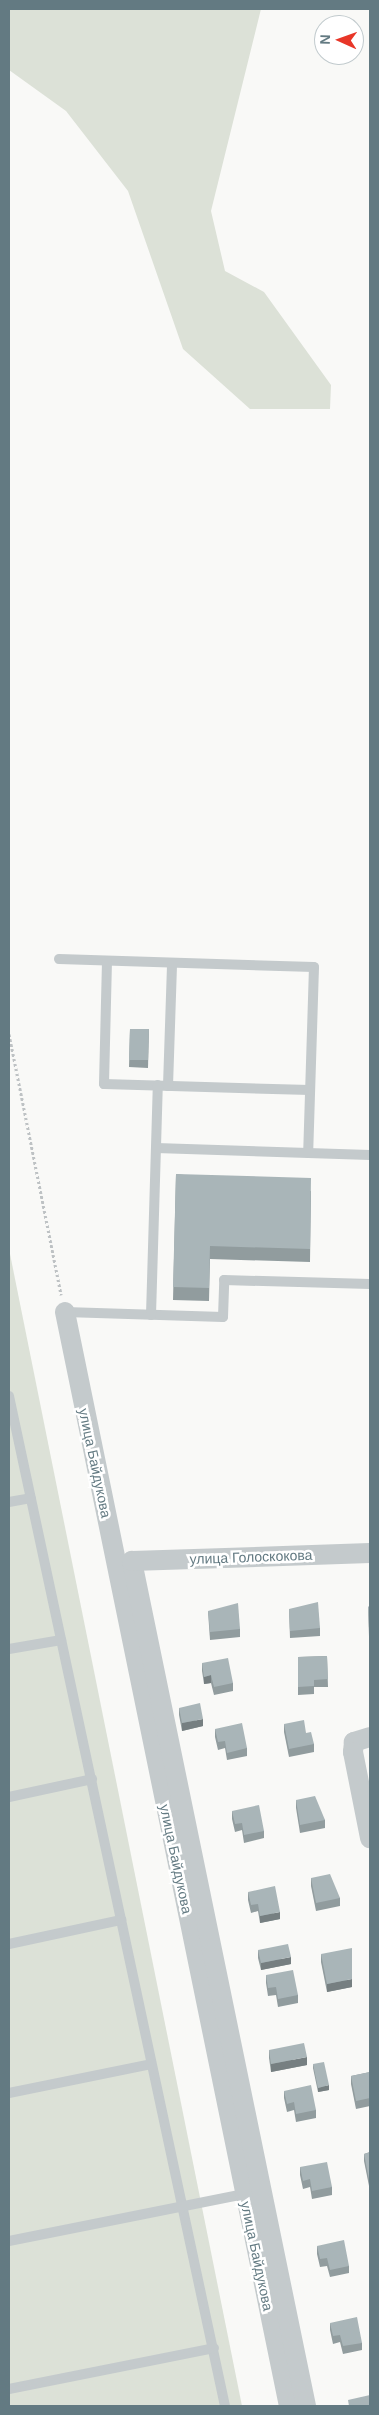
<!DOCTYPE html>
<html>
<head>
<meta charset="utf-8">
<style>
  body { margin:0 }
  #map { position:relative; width:379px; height:2415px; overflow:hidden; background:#f9f9f7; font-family:Arial,sans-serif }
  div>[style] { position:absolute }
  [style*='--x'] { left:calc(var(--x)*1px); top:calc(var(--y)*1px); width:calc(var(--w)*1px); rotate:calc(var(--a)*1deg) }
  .green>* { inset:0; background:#dce1d7 }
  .path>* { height:3px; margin-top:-1.5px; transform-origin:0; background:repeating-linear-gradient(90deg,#bec2c4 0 2.5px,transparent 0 5px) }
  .lane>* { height:10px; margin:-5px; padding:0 5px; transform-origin:5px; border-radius:5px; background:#c4cacc }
  .street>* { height:20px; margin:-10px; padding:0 10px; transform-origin:10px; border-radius:10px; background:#c4cacc }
  .wall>* { inset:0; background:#919c9e }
  .shaded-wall>* { inset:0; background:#767f81 }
  .building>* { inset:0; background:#a9b5b8 }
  span { translate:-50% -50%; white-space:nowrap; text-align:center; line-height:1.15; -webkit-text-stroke:5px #fff; paint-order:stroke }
  .street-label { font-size:14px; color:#637a82 }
  .frame { position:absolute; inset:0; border:10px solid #637a82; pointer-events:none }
  .north { position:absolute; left:314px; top:15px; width:50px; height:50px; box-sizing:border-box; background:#fff; border:1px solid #c1cacd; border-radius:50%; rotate:272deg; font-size:14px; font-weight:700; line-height:20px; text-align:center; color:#637a82 }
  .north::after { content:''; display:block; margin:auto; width:18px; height:22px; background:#e83628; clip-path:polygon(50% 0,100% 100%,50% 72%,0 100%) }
</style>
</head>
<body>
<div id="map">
  <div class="green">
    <i style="clip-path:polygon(9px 9px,261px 9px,211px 211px,225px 271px,264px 292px,331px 385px,330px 409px,250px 409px,183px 349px,128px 191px,66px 111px,9px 70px)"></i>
    <i style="clip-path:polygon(9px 1249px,242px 2406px,9px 2406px)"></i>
  </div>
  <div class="path">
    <i style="--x:9;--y:1034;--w:266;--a:78.7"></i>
  </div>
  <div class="lane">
    <i style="--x:59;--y:959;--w:255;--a:1.8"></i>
    <i style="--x:314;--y:967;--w:186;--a:91.8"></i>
    <i style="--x:107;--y:961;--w:123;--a:91.4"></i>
    <i style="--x:104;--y:1084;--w:206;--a:1.7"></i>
    <i style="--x:168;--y:1086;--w:123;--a:-88.1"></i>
    <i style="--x:156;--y:1148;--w:214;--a:1.9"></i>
    <i style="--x:65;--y:1312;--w:158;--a:1.8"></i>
    <i style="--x:223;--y:1317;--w:37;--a:-88"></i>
    <i style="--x:224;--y:1280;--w:146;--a:1.6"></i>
    <i style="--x:151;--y:1315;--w:230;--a:-88.3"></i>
    <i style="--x:9;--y:1396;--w:1033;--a:77.93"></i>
    <i style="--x:9;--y:1502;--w:22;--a:-10"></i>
    <i style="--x:9;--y:1649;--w:53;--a:-9.8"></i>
    <i style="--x:9;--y:1797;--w:85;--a:-12.2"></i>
    <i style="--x:9;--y:1944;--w:115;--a:-12.1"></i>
    <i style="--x:9;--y:2093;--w:145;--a:-11.5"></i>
    <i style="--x:9;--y:2241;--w:240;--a:-11.3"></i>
    <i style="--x:9;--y:2389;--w:209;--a:-11.3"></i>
  </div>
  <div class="street">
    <i style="--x:65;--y:1312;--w:1117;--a:78.43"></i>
    <i style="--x:370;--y:1737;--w:17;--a:163"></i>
    <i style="--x:354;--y:1742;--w:10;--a:96"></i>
    <i style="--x:353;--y:1752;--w:88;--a:78.8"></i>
    <i style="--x:306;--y:2406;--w:863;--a:-101.64"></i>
    <i style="--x:132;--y:1561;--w:238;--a:-1.9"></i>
  </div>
  <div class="wall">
    <i style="clip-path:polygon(130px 1029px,149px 1029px,148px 1068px,129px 1067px)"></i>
    <i style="clip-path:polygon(176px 1174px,311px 1191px,310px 1262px,210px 1259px,209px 1301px,173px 1300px)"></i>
    <i style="clip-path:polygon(370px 1606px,370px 1636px,369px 1636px,368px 1607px)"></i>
    <i style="clip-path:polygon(289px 1609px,320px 1628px,320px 1636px,290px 1638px)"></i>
    <i style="clip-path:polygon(208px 1611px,240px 1629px,240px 1637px,210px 1640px)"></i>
    <i style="clip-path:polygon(327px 1656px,328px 1687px,314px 1687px,314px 1694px,298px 1695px,298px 1657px)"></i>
    <i style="clip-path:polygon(202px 1663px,233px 1683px,233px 1691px,214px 1695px,211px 1683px,204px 1684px,202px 1671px)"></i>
    <i style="clip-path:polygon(179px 1708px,203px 1726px,182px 1731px,179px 1715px)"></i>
    <i style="clip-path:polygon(284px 1724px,314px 1744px,314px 1752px,289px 1757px,284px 1732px)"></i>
    <i style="clip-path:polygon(215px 1729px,247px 1748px,247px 1756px,227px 1760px,225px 1748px,218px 1750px,215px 1737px)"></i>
    <i style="clip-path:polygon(296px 1800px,325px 1820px,325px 1828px,300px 1833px,296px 1808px)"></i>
    <i style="clip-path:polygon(232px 1811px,264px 1831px,264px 1838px,244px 1843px,242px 1830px,235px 1832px,232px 1819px)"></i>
    <i style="clip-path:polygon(311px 1878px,340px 1898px,340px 1906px,316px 1911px,311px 1886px)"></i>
    <i style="clip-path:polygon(248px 1892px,280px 1919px,260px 1923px,258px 1911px,251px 1913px,248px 1900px)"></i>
    <i style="clip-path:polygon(258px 1950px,291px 1964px,261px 1970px,258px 1958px)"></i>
    <i style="clip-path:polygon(321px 1954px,352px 1987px,327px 1992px,321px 1962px)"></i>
    <i style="clip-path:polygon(266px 1975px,298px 1995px,298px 2003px,278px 2007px,276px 1995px,268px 1996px,266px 1983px)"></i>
    <i style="clip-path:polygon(269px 2050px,307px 2065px,271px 2072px,269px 2058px)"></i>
    <i style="clip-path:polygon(313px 2064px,329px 2090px,318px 2092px,313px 2068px)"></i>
    <i style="clip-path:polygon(370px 2072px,370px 2106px,356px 2109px,351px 2084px,351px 2076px)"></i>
    <i style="clip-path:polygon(284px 2091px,316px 2110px,316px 2118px,296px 2122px,294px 2110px,287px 2112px,284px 2098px)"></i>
    <i style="clip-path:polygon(370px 2152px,370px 2186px,369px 2186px,364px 2161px,364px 2154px)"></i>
    <i style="clip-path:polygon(300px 2167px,332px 2187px,332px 2195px,312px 2199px,310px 2187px,303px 2189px,300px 2175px)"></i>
    <i style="clip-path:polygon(317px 2246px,349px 2266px,349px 2273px,330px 2277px,327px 2266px,320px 2267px,317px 2254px)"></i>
    <i style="clip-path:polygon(330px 2323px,362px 2343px,362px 2350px,343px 2354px,340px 2342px,333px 2344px,330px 2330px)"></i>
  </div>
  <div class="shaded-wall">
    <i style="clip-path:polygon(211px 1675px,211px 1683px,204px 1684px,204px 1677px)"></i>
    <i style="clip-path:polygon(203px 1719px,203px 1726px,182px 1731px,182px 1723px)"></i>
    <i style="clip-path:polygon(280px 1912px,280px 1919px,260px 1923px,260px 1916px)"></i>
    <i style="clip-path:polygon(291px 1957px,291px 1964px,261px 1970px,261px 1963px)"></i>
    <i style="clip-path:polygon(352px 1979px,352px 1987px,327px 1992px,327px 1984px)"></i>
    <i style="clip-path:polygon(307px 2057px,307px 2065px,271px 2072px,271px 2064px)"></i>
    <i style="clip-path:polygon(329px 2085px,329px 2090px,318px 2092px,318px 2088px)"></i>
    <i style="clip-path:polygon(370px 2178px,370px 2186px,369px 2186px,369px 2179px)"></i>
  </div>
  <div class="building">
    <i style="clip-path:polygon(130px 1029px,149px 1029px,148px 1060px,129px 1060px)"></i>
    <i style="clip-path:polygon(176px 1174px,311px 1178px,310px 1249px,210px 1246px,209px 1288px,173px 1287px)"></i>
    <i style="clip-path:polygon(318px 1602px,320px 1628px,290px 1631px,289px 1609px)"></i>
    <i style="clip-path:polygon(238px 1603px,240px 1629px,210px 1632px,208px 1611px)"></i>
    <i style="clip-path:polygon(370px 1606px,370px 1628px,369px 1628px,368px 1607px)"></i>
    <i style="clip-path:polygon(327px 1656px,328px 1679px,314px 1680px,314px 1686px,298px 1687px,298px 1657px)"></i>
    <i style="clip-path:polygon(228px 1658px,233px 1683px,214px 1687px,211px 1675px,204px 1677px,202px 1663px)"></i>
    <i style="clip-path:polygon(200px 1703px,203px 1719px,182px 1723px,179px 1708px)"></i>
    <i style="clip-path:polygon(304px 1720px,306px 1733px,311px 1732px,314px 1744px,289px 1749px,284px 1724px)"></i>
    <i style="clip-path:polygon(242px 1723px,247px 1748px,227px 1753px,225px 1741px,218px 1742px,215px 1729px)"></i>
    <i style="clip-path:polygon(315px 1796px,325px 1820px,300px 1825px,296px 1800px)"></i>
    <i style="clip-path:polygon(259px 1805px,264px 1831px,244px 1835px,242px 1823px,235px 1824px,232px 1811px)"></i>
    <i style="clip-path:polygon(330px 1874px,340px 1898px,316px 1903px,311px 1878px)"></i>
    <i style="clip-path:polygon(275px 1886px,280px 1912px,260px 1916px,258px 1904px,251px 1905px,248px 1892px)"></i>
    <i style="clip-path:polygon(288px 1944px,291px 1957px,261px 1963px,258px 1950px)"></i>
    <i style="clip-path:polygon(352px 1948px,352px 1979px,327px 1984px,321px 1954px)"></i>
    <i style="clip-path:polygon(293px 1970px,298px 1995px,278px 1999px,276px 1987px,268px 1988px,266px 1975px)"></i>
    <i style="clip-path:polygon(304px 2043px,307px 2057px,271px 2064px,269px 2050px)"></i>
    <i style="clip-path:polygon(324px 2062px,329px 2085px,318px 2088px,313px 2064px)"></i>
    <i style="clip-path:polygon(370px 2072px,370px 2098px,356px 2101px,351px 2076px)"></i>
    <i style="clip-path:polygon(311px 2085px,316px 2110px,296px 2114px,294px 2102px,287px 2104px,284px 2091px)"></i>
    <i style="clip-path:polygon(370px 2152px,370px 2178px,369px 2179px,364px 2154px)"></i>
    <i style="clip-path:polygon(327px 2162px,332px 2187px,312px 2191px,310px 2179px,303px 2181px,300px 2167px)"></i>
    <i style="clip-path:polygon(344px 2240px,349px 2266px,330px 2270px,327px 2258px,320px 2259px,317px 2246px)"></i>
    <i style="clip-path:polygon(357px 2317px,362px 2343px,343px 2346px,340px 2335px,333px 2336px,330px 2323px)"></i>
    <i style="clip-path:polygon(370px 2395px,370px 2406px,349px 2406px,348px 2400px)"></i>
  </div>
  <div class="street-label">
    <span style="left:95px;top:1463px;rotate:78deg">улица Байдукова</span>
    <span style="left:251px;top:1557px;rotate:-2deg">улица Голоскокова</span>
    <span style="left:176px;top:1859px;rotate:78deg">улица Байдукова</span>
    <span style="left:257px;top:2256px;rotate:78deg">улица Байдукова</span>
  </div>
  <div class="frame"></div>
  <div class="north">N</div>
</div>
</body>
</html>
